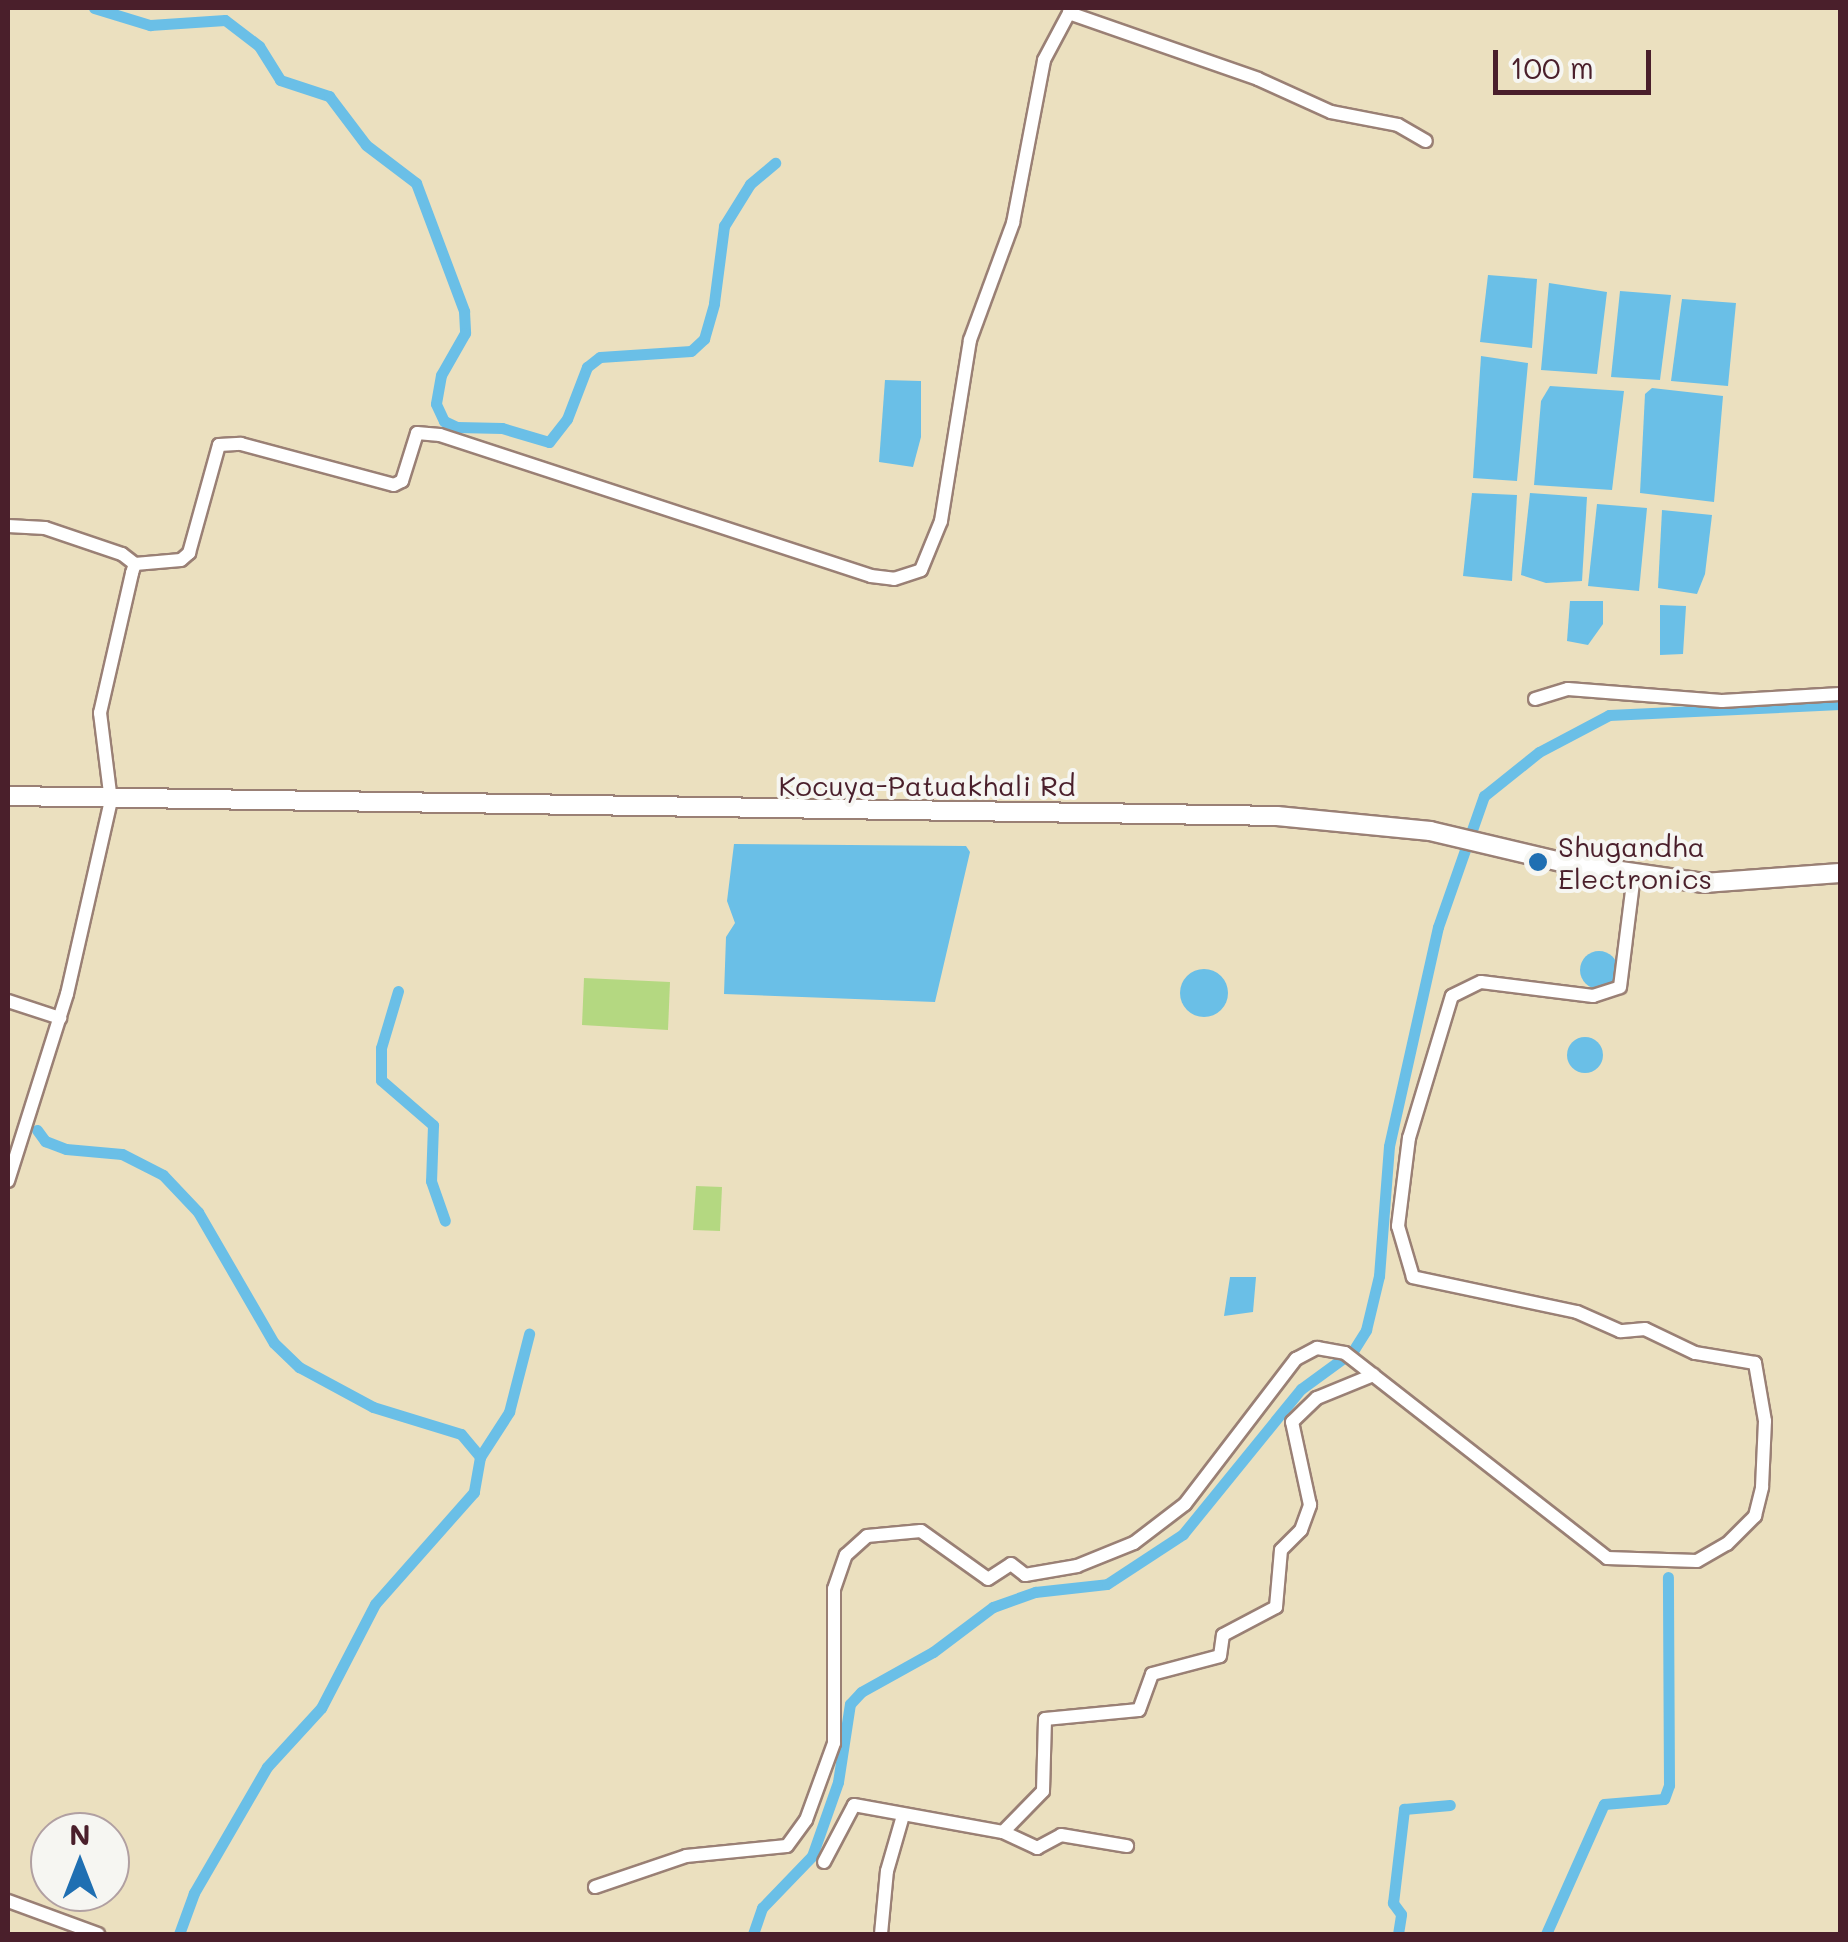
<!DOCTYPE html>
<html>
<head>
<meta charset="utf-8">
<style>
  body { margin:0 }
  #map { position:relative; width:1848px; height:1942px; overflow:hidden; background:#ebe0bf; font-family:Mali,sans-serif }
  div>[style] { position:absolute }
  [style*='--x'] { left:calc(var(--x)*1px); top:calc(var(--y)*1px); width:calc(var(--w)*1px); rotate:calc(var(--a)*1deg) }
  .green>* { inset:0; background:#b4d881 }
  .water>* { inset:0; background:#6abfe7 }
  .round { border-radius:50% }
  .canal>* { height:11px; margin:-5.5px; padding:0 5.5px; transform-origin:5.5px; border-radius:5.5px; background:#6abfe7 }
  .roads { filter:drop-shadow(2px 0 #9a8075) drop-shadow(-2px 0 #9a8075) drop-shadow(0 2px #9a8075) drop-shadow(0 -2px #9a8075) }
  .minor>* { height:12px; margin:-6px; padding:0 6px; transform-origin:6px; border-radius:6px; background:#fff }
  .secondary>* { height:18px; margin:-9px; padding:0 9px; transform-origin:9px; border-radius:9px; background:#fff }
  .dots>* { width:28px; height:28px; translate:-50% -50%; box-sizing:border-box; border:5px solid #f6f6f2; border-radius:50% }
  span { translate:-50% -50%; white-space:nowrap; text-align:center; line-height:1.15; -webkit-text-stroke:8px #f6f6f2; paint-order:stroke }
  .street-label { font-size:28px; color:#4a1f2b }
  .poi-label { font-size:28px; color:#4a1f2b }
  .left { translate:0 -50%; text-align:left }
  .frame { position:absolute; inset:0; border:10px solid #4a1f2b; pointer-events:none }
  .north { position:absolute; left:30px; top:1812px; width:100px; height:100px; box-sizing:border-box; background:#f6f6f2; border:2px solid #b1a0a2; border-radius:50%; rotate:0deg; font-size:28px; font-weight:700; line-height:40px; text-align:center; color:#4a1f2b }
  .north::after { content:''; display:block; margin:auto; width:35px; height:45px; background:#1f6fb2; clip-path:polygon(50% 0,100% 100%,50% 72%,0 100%) }
  .scale { position:absolute; left:1493px; top:50px; width:158px; height:45px; box-sizing:border-box; border:5px solid #4a1f2b; border-top:0; padding-left:12px; font-size:30px; line-height:35px; white-space:nowrap; color:#4a1f2b; -webkit-text-stroke:8px #f6f6f2; paint-order:stroke }
</style>
</head>
<body>
<div id="map">
  <div class="green">
    <i style="clip-path:polygon(584px 978px,670px 982px,668px 1030px,582px 1025px)"></i>
    <i style="clip-path:polygon(696px 1186px,722px 1187px,720px 1231px,693px 1230px)"></i>
  </div>
  <div class="water">
    <i style="clip-path:polygon(1488px 275px,1537px 279px,1532px 348px,1480px 342px)"></i>
    <i style="clip-path:polygon(1549px 283px,1607px 292px,1597px 374px,1541px 370px)"></i>
    <i style="clip-path:polygon(1620px 291px,1671px 295px,1660px 380px,1611px 377px)"></i>
    <i style="clip-path:polygon(1682px 299px,1736px 303px,1728px 386px,1671px 381px)"></i>
    <i style="clip-path:polygon(1481px 356px,1528px 363px,1517px 481px,1473px 478px)"></i>
    <i style="clip-path:polygon(885px 380px,921px 381px,921px 437px,913px 467px,879px 462px)"></i>
    <i style="clip-path:polygon(1550px 386px,1624px 391px,1612px 490px,1534px 485px,1541px 401px)"></i>
    <i style="clip-path:polygon(1652px 388px,1723px 396px,1714px 502px,1640px 493px,1645px 394px)"></i>
    <i style="clip-path:polygon(1472px 493px,1517px 495px,1512px 581px,1463px 576px)"></i>
    <i style="clip-path:polygon(1530px 493px,1587px 497px,1582px 581px,1546px 583px,1521px 575px)"></i>
    <i style="clip-path:polygon(1597px 504px,1647px 508px,1639px 591px,1588px 586px)"></i>
    <i style="clip-path:polygon(1662px 510px,1712px 515px,1705px 574px,1697px 594px,1658px 588px)"></i>
    <i style="clip-path:polygon(1570px 601px,1603px 601px,1603px 624px,1588px 645px,1567px 641px)"></i>
    <i style="clip-path:polygon(1660px 605px,1686px 606px,1683px 654px,1660px 655px)"></i>
    <i style="clip-path:polygon(734px 844px,966px 846px,970px 852px,935px 1002px,724px 994px,726px 937px,735px 923px,727px 901px)"></i>
    <i class="round" style="left:1580px;top:951px;width:38px;height:38px"></i>
    <i class="round" style="left:1180px;top:969px;width:48px;height:48px"></i>
    <i class="round" style="left:1567px;top:1037px;width:36px;height:36px"></i>
    <i style="clip-path:polygon(1230px 1277px,1256px 1277px,1253px 1312px,1224px 1316px)"></i>
  </div>
  <div class="canal">
    <i style="--x:94;--y:8;--w:59;--a:16.9"></i>
    <i style="--x:150;--y:25;--w:75;--a:-3.8"></i>
    <i style="--x:225;--y:20;--w:43;--a:37.4"></i>
    <i style="--x:259;--y:46;--w:40;--a:58"></i>
    <i style="--x:280;--y:80;--w:52;--a:18.1"></i>
    <i style="--x:329;--y:96;--w:61;--a:52.9"></i>
    <i style="--x:366;--y:145;--w:63;--a:37.2"></i>
    <i style="--x:416;--y:183;--w:137;--a:69.4"></i>
    <i style="--x:464;--y:311;--w:22;--a:87"></i>
    <i style="--x:465;--y:333;--w:48;--a:119.7"></i>
    <i style="--x:441;--y:375;--w:29;--a:100"></i>
    <i style="--x:436;--y:404;--w:19;--a:65"></i>
    <i style="--x:444;--y:421;--w:14;--a:25"></i>
    <i style="--x:457;--y:427;--w:45;--a:1.3"></i>
    <i style="--x:502;--y:428;--w:49;--a:16.6"></i>
    <i style="--x:549;--y:442;--w:29;--a:-52"></i>
    <i style="--x:567;--y:419;--w:56;--a:-69"></i>
    <i style="--x:587;--y:367;--w:16;--a:-38"></i>
    <i style="--x:600;--y:357;--w:91;--a:-3.8"></i>
    <i style="--x:691;--y:351;--w:18;--a:-43"></i>
    <i style="--x:704;--y:339;--w:37;--a:-74"></i>
    <i style="--x:714;--y:303;--w:78;--a:-82.6"></i>
    <i style="--x:724;--y:226;--w:49;--a:-58.2"></i>
    <i style="--x:750;--y:184;--w:33;--a:-40"></i>
    <i style="--x:398;--y:991;--w:59;--a:106.6"></i>
    <i style="--x:381;--y:1048;--w:32;--a:90"></i>
    <i style="--x:381;--y:1080;--w:69;--a:40.9"></i>
    <i style="--x:433;--y:1125;--w:56;--a:92"></i>
    <i style="--x:431;--y:1181;--w:42;--a:70.7"></i>
    <i style="--x:37;--y:1130;--w:14;--a:54"></i>
    <i style="--x:45;--y:1141;--w:22;--a:21"></i>
    <i style="--x:66;--y:1149;--w:56;--a:5.1"></i>
    <i style="--x:122;--y:1154;--w:46;--a:27.1"></i>
    <i style="--x:163;--y:1175;--w:51;--a:46.6"></i>
    <i style="--x:198;--y:1212;--w:151;--a:59.9"></i>
    <i style="--x:274;--y:1343;--w:35;--a:44"></i>
    <i style="--x:299;--y:1367;--w:84;--a:28.4"></i>
    <i style="--x:373;--y:1407;--w:92;--a:17.1"></i>
    <i style="--x:461;--y:1434;--w:30;--a:50"></i>
    <i style="--x:480;--y:1457;--w:36;--a:100"></i>
    <i style="--x:474;--y:1492;--w:149;--a:131.5"></i>
    <i style="--x:375;--y:1604;--w:117;--a:117.4"></i>
    <i style="--x:321;--y:1708;--w:80;--a:132.5"></i>
    <i style="--x:267;--y:1767;--w:146;--a:120.1"></i>
    <i style="--x:194;--y:1893;--w:44;--a:110.1"></i>
    <i style="--x:480;--y:1457;--w:54;--a:-57.2"></i>
    <i style="--x:509;--y:1412;--w:81;--a:-75.6"></i>
    <i style="--x:753;--y:1934;--w:28;--a:-71"></i>
    <i style="--x:762;--y:1908;--w:72;--a:-46.1"></i>
    <i style="--x:812;--y:1856;--w:78;--a:-70.6"></i>
    <i style="--x:838;--y:1782;--w:79;--a:-81.3"></i>
    <i style="--x:850;--y:1704;--w:16;--a:-47"></i>
    <i style="--x:861;--y:1692;--w:82;--a:-29.1"></i>
    <i style="--x:933;--y:1652;--w:75;--a:-36.9"></i>
    <i style="--x:993;--y:1607;--w:45;--a:-19.7"></i>
    <i style="--x:1035;--y:1592;--w:72;--a:-6.3"></i>
    <i style="--x:1107;--y:1584;--w:91;--a:-33.3"></i>
    <i style="--x:1183;--y:1534;--w:187;--a:-50.9"></i>
    <i style="--x:1301;--y:1389;--w:64;--a:-36.2"></i>
    <i style="--x:1353;--y:1351;--w:25;--a:-58"></i>
    <i style="--x:1366;--y:1330;--w:56;--a:-76.5"></i>
    <i style="--x:1379;--y:1276;--w:130;--a:-85.6"></i>
    <i style="--x:1389;--y:1146;--w:224;--a:-77.4"></i>
    <i style="--x:1438;--y:927;--w:139;--a:-70.7"></i>
    <i style="--x:1484;--y:796;--w:70;--a:-38.7"></i>
    <i style="--x:1539;--y:752;--w:79;--a:-27.9"></i>
    <i style="--x:1609;--y:715;--w:231;--a:-2.7"></i>
    <i style="--x:1398;--y:1934;--w:20;--a:-81"></i>
    <i style="--x:1401;--y:1914;--w:14;--a:-126"></i>
    <i style="--x:1393;--y:1903;--w:95;--a:-83.3"></i>
    <i style="--x:1404;--y:1809;--w:46;--a:-5"></i>
    <i style="--x:1546;--y:1934;--w:142;--a:-66"></i>
    <i style="--x:1604;--y:1804;--w:60;--a:-4.8"></i>
    <i style="--x:1664;--y:1799;--w:15;--a:-70"></i>
    <i style="--x:1669;--y:1785;--w:208;--a:-90.3"></i>
  </div>
  <div class="roads">
    <div class="minor">
      <i style="--x:1072;--y:8;--w:6;--a:121"></i>
      <i style="--x:1069;--y:13;--w:200;--a:19.2"></i>
      <i style="--x:1258;--y:79;--w:80;--a:24.3"></i>
      <i style="--x:1331;--y:112;--w:68;--a:11"></i>
      <i style="--x:1398;--y:125;--w:32;--a:30"></i>
      <i style="--x:8;--y:526;--w:37;--a:3"></i>
      <i style="--x:45;--y:528;--w:81;--a:18.7"></i>
      <i style="--x:122;--y:554;--w:16;--a:38"></i>
      <i style="--x:1535;--y:699;--w:34;--a:-17"></i>
      <i style="--x:1568;--y:689;--w:154;--a:4.5"></i>
      <i style="--x:1722;--y:701;--w:118;--a:-3.4"></i>
      <i style="--x:8;--y:1001;--w:55;--a:18.1"></i>
      <i style="--x:8;--y:1181;--w:196;--a:-72.5"></i>
      <i style="--x:67;--y:994;--w:198;--a:-77.2"></i>
      <i style="--x:111;--y:801;--w:89;--a:-97.1"></i>
      <i style="--x:100;--y:713;--w:144;--a:-77.1"></i>
      <i style="--x:132;--y:573;--w:9;--a:-72"></i>
      <i style="--x:135;--y:564;--w:46;--a:-5"></i>
      <i style="--x:181;--y:560;--w:11;--a:-41"></i>
      <i style="--x:189;--y:553;--w:112;--a:-74.5"></i>
      <i style="--x:219;--y:445;--w:22;--a:-3"></i>
      <i style="--x:241;--y:444;--w:158;--a:15"></i>
      <i style="--x:394;--y:485;--w:9;--a:-27"></i>
      <i style="--x:402;--y:481;--w:50;--a:-72.6"></i>
      <i style="--x:417;--y:433;--w:23;--a:5"></i>
      <i style="--x:440;--y:435;--w:453;--a:18.1"></i>
      <i style="--x:871;--y:576;--w:23;--a:7"></i>
      <i style="--x:894;--y:579;--w:28;--a:-18"></i>
      <i style="--x:921;--y:570;--w:53;--a:-67.8"></i>
      <i style="--x:941;--y:521;--w:183;--a:-80.9"></i>
      <i style="--x:970;--y:340;--w:125;--a:-69.8"></i>
      <i style="--x:1013;--y:223;--w:166;--a:-79.2"></i>
      <i style="--x:1044;--y:60;--w:53;--a:-62"></i>
      <i style="--x:1003;--y:1832;--w:57;--a:-45.7"></i>
      <i style="--x:1043;--y:1791;--w:72;--a:-88.4"></i>
      <i style="--x:1045;--y:1719;--w:94;--a:-5.5"></i>
      <i style="--x:1139;--y:1710;--w:38;--a:-70"></i>
      <i style="--x:1152;--y:1674;--w:70;--a:-14.8"></i>
      <i style="--x:1220;--y:1656;--w:21;--a:-82"></i>
      <i style="--x:1223;--y:1635;--w:60;--a:-27.8"></i>
      <i style="--x:1276;--y:1607;--w:57;--a:-85"></i>
      <i style="--x:1281;--y:1550;--w:28;--a:-45"></i>
      <i style="--x:1301;--y:1530;--w:27;--a:-70"></i>
      <i style="--x:1310;--y:1505;--w:85;--a:-102.2"></i>
      <i style="--x:1292;--y:1422;--w:35;--a:-44"></i>
      <i style="--x:1317;--y:1398;--w:61;--a:-22.3"></i>
      <i style="--x:824;--y:1862;--w:64;--a:-62.2"></i>
      <i style="--x:854;--y:1805;--w:151;--a:10.3"></i>
      <i style="--x:1003;--y:1832;--w:38;--a:25"></i>
      <i style="--x:1037;--y:1848;--w:27;--a:-28"></i>
      <i style="--x:1061;--y:1835;--w:67;--a:9.5"></i>
      <i style="--x:595;--y:1887;--w:96;--a:-18.8"></i>
      <i style="--x:686;--y:1856;--w:101;--a:-5.7"></i>
      <i style="--x:787;--y:1846;--w:32;--a:-54"></i>
      <i style="--x:806;--y:1820;--w:82;--a:-70"></i>
      <i style="--x:834;--y:1743;--w:154;--a:-90"></i>
      <i style="--x:834;--y:1589;--w:36;--a:-71"></i>
      <i style="--x:846;--y:1555;--w:28;--a:-42"></i>
      <i style="--x:867;--y:1536;--w:54;--a:-5.3"></i>
      <i style="--x:921;--y:1531;--w:82;--a:35.6"></i>
      <i style="--x:988;--y:1579;--w:27;--a:-33"></i>
      <i style="--x:1011;--y:1564;--w:18;--a:38"></i>
      <i style="--x:1025;--y:1575;--w:53;--a:-9.8"></i>
      <i style="--x:1077;--y:1566;--w:61;--a:-22"></i>
      <i style="--x:1134;--y:1543;--w:64;--a:-37.4"></i>
      <i style="--x:1185;--y:1504;--w:183;--a:-52.6"></i>
      <i style="--x:1296;--y:1359;--w:24;--a:-28"></i>
      <i style="--x:1317;--y:1348;--w:28;--a:10"></i>
      <i style="--x:1345;--y:1353;--w:333;--a:38"></i>
      <i style="--x:1607;--y:1558;--w:90;--a:1.9"></i>
      <i style="--x:1697;--y:1561;--w:34;--a:-30"></i>
      <i style="--x:1727;--y:1544;--w:40;--a:-45"></i>
      <i style="--x:1755;--y:1516;--w:30;--a:-76"></i>
      <i style="--x:1762;--y:1487;--w:66;--a:-87.4"></i>
      <i style="--x:1765;--y:1421;--w:59;--a:-99.8"></i>
      <i style="--x:1755;--y:1363;--w:61;--a:-170.5"></i>
      <i style="--x:1695;--y:1353;--w:55;--a:-154.4"></i>
      <i style="--x:1645;--y:1329;--w:25;--a:175"></i>
      <i style="--x:1620;--y:1331;--w:47;--a:-156.2"></i>
      <i style="--x:1577;--y:1312;--w:168;--a:-168"></i>
      <i style="--x:1413;--y:1277;--w:53;--a:-106.4"></i>
      <i style="--x:1398;--y:1226;--w:89;--a:-82.9"></i>
      <i style="--x:1409;--y:1138;--w:148;--a:-73.2"></i>
      <i style="--x:1452;--y:996;--w:32;--a:-26"></i>
      <i style="--x:1481;--y:982;--w:113;--a:7.1"></i>
      <i style="--x:1593;--y:996;--w:28;--a:-18"></i>
      <i style="--x:1620;--y:987;--w:113;--a:-82.9"></i>
      <i style="--x:8;--y:1901;--w:96;--a:20.1"></i>
      <i style="--x:881;--y:1934;--w:63;--a:-84.6"></i>
      <i style="--x:887;--y:1871;--w:54;--a:-73.9"></i>
    </div>
    <div class="secondary">
      <i style="--x:8;--y:796;--w:1269;--a:0.9"></i>
      <i style="--x:1277;--y:816;--w:154;--a:5.6"></i>
      <i style="--x:1430;--y:831;--w:139;--a:13.3"></i>
      <i style="--x:1565;--y:863;--w:140;--a:8.2"></i>
      <i style="--x:1704;--y:883;--w:136;--a:-4.2"></i>
    </div>
  </div>
  <div class="dots">
    <i style="left:1538px;top:862px;background:#1f6fb2"></i>
  </div>
  <div class="street-label">
    <span style="left:927px;top:785px">Kocuya-Patuakhali Rd</span>
  </div>
  <div class="poi-label">
    <span class="left" style="left:1558px;top:862px">Shugandha<br>Electronics</span>
  </div>
  <div class="frame"></div>
  <div class="north">N</div>
  <div class="scale">100 m</div>
</div>
</body>
</html>
